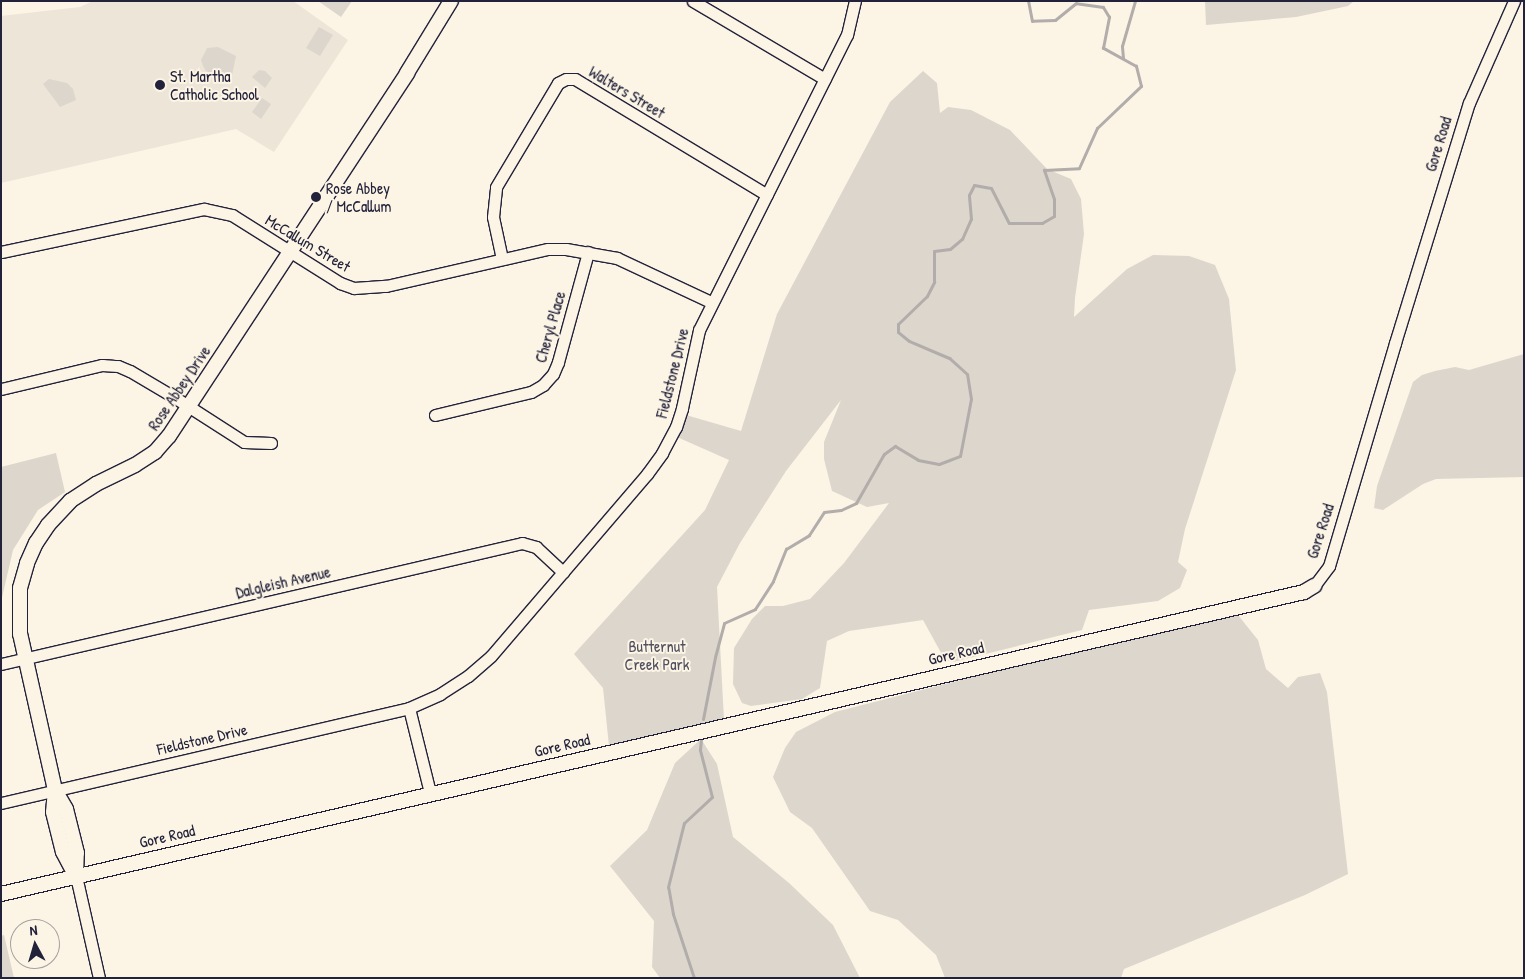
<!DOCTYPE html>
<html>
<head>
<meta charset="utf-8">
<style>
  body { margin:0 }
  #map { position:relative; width:1525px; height:979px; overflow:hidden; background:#fcf5e5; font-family:"Patrick Hand",sans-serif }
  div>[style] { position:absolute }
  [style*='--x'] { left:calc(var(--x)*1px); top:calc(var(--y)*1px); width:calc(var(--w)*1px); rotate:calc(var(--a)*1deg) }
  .built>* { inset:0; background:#ece5d8 }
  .green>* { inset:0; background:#dcd6cc }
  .stream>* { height:3px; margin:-1.5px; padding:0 1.5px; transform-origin:1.5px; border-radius:1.5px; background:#b2adab }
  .roads { filter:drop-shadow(1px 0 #22223b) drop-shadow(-1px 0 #22223b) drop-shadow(0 1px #22223b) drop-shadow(0 -1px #22223b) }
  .minor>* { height:11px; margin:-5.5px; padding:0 5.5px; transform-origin:5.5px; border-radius:5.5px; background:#fcf5e5 }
  .tertiary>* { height:14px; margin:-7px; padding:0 7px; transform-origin:7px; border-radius:7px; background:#fcf5e5 }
  .dots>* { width:14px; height:14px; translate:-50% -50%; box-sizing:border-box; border:2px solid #fcf5e5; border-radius:50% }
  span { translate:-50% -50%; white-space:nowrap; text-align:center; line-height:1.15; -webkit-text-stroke:4px #fcf5e5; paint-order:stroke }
  .poi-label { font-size:16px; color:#22223b }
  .left { translate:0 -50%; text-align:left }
  .street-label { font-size:16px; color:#22223b }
  .park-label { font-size:16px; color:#504f5f }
  .frame { position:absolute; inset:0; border:2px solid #22223b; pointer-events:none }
  .north { position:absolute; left:10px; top:919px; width:50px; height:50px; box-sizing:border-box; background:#fcf5e5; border:1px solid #a5a1a1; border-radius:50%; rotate:354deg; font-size:14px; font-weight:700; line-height:20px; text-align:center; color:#22223b }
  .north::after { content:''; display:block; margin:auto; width:18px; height:22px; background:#22223b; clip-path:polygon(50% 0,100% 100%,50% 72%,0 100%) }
</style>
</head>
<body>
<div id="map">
  <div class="built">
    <i style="clip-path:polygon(93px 1px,293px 1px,348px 40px,274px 152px,236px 129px,1px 183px,1px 16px,80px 7px)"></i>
  </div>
  <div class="green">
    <i style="clip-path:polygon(318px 1px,352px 1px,341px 17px)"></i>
    <i style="clip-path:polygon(1205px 1px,1354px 1px,1348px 6px,1296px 17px,1206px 25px)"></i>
    <i style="clip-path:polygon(319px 27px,333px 35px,320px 56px,306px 48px)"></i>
    <i style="clip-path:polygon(218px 47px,236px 56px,232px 75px,225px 77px,215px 75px,206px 71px,203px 66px,201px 60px,207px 48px)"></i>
    <i style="clip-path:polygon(259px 70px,265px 71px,272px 78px,265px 88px,252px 77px)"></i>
    <i style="clip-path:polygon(923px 71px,937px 83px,940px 113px,948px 107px,971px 110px,1010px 130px,1047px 169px,1071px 179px,1081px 199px,1084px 234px,1075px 298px,1074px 317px,1127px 269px,1153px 255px,1189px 256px,1215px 265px,1229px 299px,1236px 370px,1185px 529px,1178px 562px,1187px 570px,1180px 588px,1158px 601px,1089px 610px,1082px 630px,953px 662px,945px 660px,923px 620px,849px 631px,827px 641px,820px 688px,802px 699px,751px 706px,742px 703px,733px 684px,734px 648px,752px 619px,765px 606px,783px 606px,810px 599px,844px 563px,889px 503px,867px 507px,832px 491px,824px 459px,824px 442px,841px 400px,786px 471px,740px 543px,717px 587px,724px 720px,609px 746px,603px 688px,574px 654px,705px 510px,729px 460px,677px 437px,686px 415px,741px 431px,777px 314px,890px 102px)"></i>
    <i style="clip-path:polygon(49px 79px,67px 83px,73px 89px,76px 100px,60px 107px,43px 84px)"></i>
    <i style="clip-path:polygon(262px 98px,271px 104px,261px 119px,252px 112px)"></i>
    <i style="clip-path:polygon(1524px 354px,1524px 477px,1436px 479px,1423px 484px,1383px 510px,1374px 508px,1377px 486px,1413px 382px,1422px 375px,1435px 371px,1455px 367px,1469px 370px)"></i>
    <i style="clip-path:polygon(56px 453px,65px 492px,38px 510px,13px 550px,1px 602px,1px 467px)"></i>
    <i style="clip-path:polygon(1238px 615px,1258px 640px,1266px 669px,1288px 688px,1298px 677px,1320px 673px,1327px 692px,1348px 874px,1305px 895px,1124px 969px,1121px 978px,945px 978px,936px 955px,898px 920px,870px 911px,812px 828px,790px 812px,773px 777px,785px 748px,796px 732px,835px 712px,1016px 666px)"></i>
    <i style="clip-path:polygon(701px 739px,717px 764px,733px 837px,789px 883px,833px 925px,860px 978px,660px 978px,652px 967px,654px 921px,610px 866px,647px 830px,675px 763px)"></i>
    <i style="clip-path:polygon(4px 935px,14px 978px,1px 978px,1px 936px)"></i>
  </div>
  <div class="stream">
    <i style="--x:1123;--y:58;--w:12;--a:-95"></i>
    <i style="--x:1122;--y:46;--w:47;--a:-73.9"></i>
    <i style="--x:703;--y:719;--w:63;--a:-79"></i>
    <i style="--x:715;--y:657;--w:35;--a:-75"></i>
    <i style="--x:724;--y:623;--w:34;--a:-24"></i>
    <i style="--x:755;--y:609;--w:33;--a:-57"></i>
    <i style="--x:773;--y:581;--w:35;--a:-68"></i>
    <i style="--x:786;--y:549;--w:27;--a:-31"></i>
    <i style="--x:809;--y:535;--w:27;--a:-57"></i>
    <i style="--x:824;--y:512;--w:17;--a:-7"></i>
    <i style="--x:841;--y:510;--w:17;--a:-25"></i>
    <i style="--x:856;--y:503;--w:56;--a:-60.3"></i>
    <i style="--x:884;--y:454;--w:14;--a:-36"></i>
    <i style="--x:895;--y:446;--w:27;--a:31"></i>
    <i style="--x:918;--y:460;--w:21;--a:11"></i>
    <i style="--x:939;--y:464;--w:22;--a:-21"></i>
    <i style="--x:960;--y:456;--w:58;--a:-79.1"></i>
    <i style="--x:971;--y:399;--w:25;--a:-99"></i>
    <i style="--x:967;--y:374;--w:24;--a:-138"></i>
    <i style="--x:949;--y:358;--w:43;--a:-157"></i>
    <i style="--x:909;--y:341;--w:14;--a:-141"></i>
    <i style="--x:898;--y:332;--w:8;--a:-90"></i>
    <i style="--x:898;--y:324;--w:40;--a:-44"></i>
    <i style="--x:927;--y:296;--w:16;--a:-63"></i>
    <i style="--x:934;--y:282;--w:31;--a:-90"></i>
    <i style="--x:934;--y:251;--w:16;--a:-7"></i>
    <i style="--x:950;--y:249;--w:16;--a:-40"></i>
    <i style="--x:962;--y:239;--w:22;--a:-66"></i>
    <i style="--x:971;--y:219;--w:24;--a:-95"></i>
    <i style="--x:969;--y:195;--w:11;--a:-63"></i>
    <i style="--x:974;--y:185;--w:17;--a:10"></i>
    <i style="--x:991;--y:188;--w:39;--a:63"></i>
    <i style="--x:1009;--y:223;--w:33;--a:0"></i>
    <i style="--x:1042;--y:223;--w:14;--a:-30"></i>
    <i style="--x:1054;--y:216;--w:17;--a:-90"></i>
    <i style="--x:1054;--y:199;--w:31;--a:-109"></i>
    <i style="--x:1044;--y:170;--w:35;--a:-3"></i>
    <i style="--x:1079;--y:168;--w:44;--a:-65.8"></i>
    <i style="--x:1097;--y:128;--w:61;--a:-43.7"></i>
    <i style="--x:1141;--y:86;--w:21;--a:-104"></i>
    <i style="--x:1136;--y:66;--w:38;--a:-151"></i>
    <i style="--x:1103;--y:48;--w:32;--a:-79"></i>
    <i style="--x:1109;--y:17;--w:12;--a:-121"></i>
    <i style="--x:1103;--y:7;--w:27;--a:-172"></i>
    <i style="--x:1076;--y:3;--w:27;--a:141"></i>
    <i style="--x:1055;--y:20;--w:23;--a:178"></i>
    <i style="--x:1032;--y:21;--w:20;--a:-101"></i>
    <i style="--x:694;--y:978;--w:67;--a:-108.2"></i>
    <i style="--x:673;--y:914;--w:27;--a:-100"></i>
    <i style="--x:668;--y:887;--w:66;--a:-76"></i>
    <i style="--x:684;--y:823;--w:38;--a:-43"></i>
    <i style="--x:712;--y:797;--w:49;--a:-104.3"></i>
    <i style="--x:700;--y:750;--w:11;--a:-85"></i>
  </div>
  <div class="roads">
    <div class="minor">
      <i style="--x:693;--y:1;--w:153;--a:30.6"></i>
      <i style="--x:1;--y:252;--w:208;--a:-12"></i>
      <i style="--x:204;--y:209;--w:29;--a:12"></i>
      <i style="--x:232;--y:215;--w:128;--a:32.2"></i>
      <i style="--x:340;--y:283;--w:15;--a:20"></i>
      <i style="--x:354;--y:288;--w:32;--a:-4"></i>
      <i style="--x:386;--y:286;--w:166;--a:-12.9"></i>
      <i style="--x:548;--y:249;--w:18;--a:0"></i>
      <i style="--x:566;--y:249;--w:52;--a:10"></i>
      <i style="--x:617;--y:258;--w:104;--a:25.1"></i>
      <i style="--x:502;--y:259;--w:43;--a:-102.1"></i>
      <i style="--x:493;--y:217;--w:30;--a:-84"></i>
      <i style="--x:496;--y:187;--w:121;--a:-59.2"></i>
      <i style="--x:558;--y:83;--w:9;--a:-27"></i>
      <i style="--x:566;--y:79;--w:9;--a:0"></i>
      <i style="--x:575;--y:79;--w:224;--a:31.1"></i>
      <i style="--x:1;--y:389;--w:104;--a:-13.4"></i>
      <i style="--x:102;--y:365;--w:16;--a:4"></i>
      <i style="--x:118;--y:366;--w:13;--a:23"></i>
      <i style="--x:130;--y:371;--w:51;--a:30.6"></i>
      <i style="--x:174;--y:397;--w:83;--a:32.7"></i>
      <i style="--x:244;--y:442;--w:27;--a:2"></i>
      <i style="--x:435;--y:415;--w:99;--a:-13.5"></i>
      <i style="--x:531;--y:392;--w:14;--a:-30"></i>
      <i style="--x:543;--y:385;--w:15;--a:-48"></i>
      <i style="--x:553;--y:374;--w:13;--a:-67"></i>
      <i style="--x:558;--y:362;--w:114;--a:-74.7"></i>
      <i style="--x:1314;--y:586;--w:25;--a:-53"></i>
      <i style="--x:1329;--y:566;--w:233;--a:-73.5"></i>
      <i style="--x:1395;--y:343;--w:251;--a:-72.9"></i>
      <i style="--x:1469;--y:103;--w:111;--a:-66.2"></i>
      <i style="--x:1;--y:664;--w:535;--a:-13.07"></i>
      <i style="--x:522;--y:543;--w:15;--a:16"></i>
      <i style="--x:536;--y:547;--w:37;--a:43"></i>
      <i style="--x:409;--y:708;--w:88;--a:76.1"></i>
      <i style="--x:1;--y:803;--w:419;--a:-13.1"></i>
      <i style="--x:409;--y:708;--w:34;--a:-24"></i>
      <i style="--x:440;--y:694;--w:33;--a:-33"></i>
      <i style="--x:468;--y:676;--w:30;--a:-41"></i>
      <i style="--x:491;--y:656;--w:240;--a:-49.4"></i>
      <i style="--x:647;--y:474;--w:26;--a:-54"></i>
      <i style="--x:662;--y:453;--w:30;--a:-62"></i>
      <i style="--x:676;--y:427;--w:20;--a:-72"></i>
      <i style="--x:682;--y:408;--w:80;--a:-77.7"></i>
      <i style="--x:699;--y:330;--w:330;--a:-63.4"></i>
      <i style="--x:847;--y:35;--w:35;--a:-77"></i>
      <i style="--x:76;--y:876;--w:105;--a:77.3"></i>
    </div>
    <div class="tertiary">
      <i style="--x:55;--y:790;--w:22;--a:95"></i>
      <i style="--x:53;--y:812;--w:41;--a:76"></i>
      <i style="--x:63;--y:852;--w:27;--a:62"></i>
      <i style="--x:76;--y:876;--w:23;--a:-88"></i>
      <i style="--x:77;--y:853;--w:45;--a:-104"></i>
      <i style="--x:66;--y:809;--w:22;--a:-120"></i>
      <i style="--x:55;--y:790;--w:160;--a:-102.6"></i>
      <i style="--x:20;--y:634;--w:46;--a:-90"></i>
      <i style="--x:20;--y:588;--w:26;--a:-74"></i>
      <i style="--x:27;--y:563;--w:22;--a:-66"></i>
      <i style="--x:36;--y:543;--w:22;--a:-56"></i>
      <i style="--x:48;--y:525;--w:33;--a:-47"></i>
      <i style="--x:70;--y:501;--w:31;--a:-33"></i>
      <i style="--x:96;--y:484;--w:43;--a:-26"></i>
      <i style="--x:135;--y:465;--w:24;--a:-33"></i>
      <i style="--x:155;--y:452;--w:21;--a:-49"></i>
      <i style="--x:169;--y:436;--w:434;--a:-56.7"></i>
      <i style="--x:407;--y:73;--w:84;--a:-58.6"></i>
      <i style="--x:1;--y:894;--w:1338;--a:-13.05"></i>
      <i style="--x:1304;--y:592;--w:12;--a:-31"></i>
    </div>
  </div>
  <div class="dots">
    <i style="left:160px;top:85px;background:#22223b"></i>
    <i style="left:316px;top:197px;background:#22223b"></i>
  </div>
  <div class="poi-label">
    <span class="left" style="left:170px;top:85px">St. Martha<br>Catholic School</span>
    <span class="left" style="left:326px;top:197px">Rose Abbey<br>/ McCallum</span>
  </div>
  <div class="street-label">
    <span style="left:627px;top:92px;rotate:31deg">Walters Street</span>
    <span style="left:1438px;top:144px;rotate:-73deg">Gore Road</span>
    <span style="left:308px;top:243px;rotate:31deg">McCallum Street</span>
    <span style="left:550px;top:327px;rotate:-74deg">Cheryl Place</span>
    <span style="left:672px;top:373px;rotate:-76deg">Fieldstone Drive</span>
    <span style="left:179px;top:388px;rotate:-56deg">Rose Abbey Drive</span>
    <span style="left:1320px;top:531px;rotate:-72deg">Gore Road</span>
    <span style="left:283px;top:582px;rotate:-13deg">Dalgleish Avenue</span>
    <span style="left:956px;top:653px;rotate:-13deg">Gore Road</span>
    <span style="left:202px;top:739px;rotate:-13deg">Fieldstone Drive</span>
    <span style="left:562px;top:745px;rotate:-13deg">Gore Road</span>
    <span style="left:167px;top:836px;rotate:-13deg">Gore Road</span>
  </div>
  <div class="park-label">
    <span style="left:657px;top:655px">Butternut<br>Creek Park</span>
  </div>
  <div class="frame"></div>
  <div class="north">N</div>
</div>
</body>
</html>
